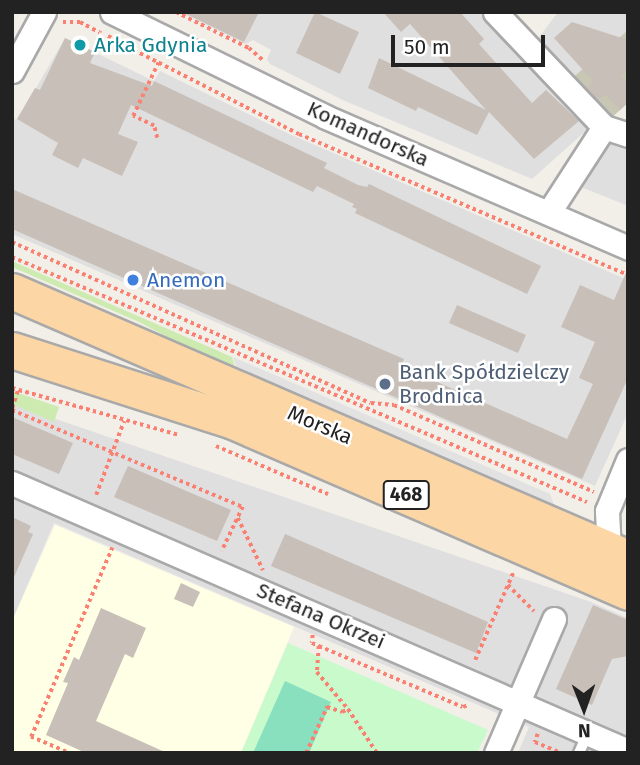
<!DOCTYPE html>
<html>
<head>
<meta charset="utf-8">
<style>
  body { margin:0 }
  #map { position:relative; width:640px; height:765px; overflow:hidden; background:#f2efe9; font-family:"Fira Sans",sans-serif }
  div>[style] { position:absolute }
  [style*='--x'] { left:calc(var(--x)*1px); top:calc(var(--y)*1px); width:calc(var(--w)*1px); rotate:calc(var(--a)*1deg) }
  .residential>* { inset:0; background:#e0dfdf }
  .education>* { inset:0; background:#ffffe5 }
  .construction>* { inset:0; background:#c7c7b4 }
  .grass>* { inset:0; background:#cdebb0 }
  .park>* { inset:0; background:#c8facc }
  .pitch>* { inset:0; background:#88e0be }
  .parking>* { inset:0; background:#e2e2e2 }
  .building>* { inset:0; background:#c7bfb8 }
  .path>* { height:3.5px; margin-top:-1.75px; transform-origin:0; background:repeating-linear-gradient(90deg,#fa8072 0 3.5px,transparent 0 7px) }
  .roads { filter:drop-shadow(2px 0 #a9a9a9) drop-shadow(-2px 0 #a9a9a9) drop-shadow(0 2px #a9a9a9) drop-shadow(0 -2px #a9a9a9) }
  .lane>* { height:10px; margin:-5px; padding:0 5px; transform-origin:5px; border-radius:5px; background:#fff }
  .street>* { height:23px; margin:-11.5px; padding:0 11.5px; transform-origin:11.5px; border-radius:11.5px; background:#fff }
  .primary>* { height:35px; margin:-17.5px; padding:0 17.5px; transform-origin:17.5px; border-radius:17.5px; background:#fcd6a4 }
  .dots>* { width:19px; height:19px; translate:-50% -50%; box-sizing:border-box; border:4px solid #fff; border-radius:50% }
  span { translate:-50% -50%; white-space:nowrap; text-align:center; line-height:1.15; -webkit-text-stroke:5px #fff; paint-order:stroke }
  .shield-label span { padding:2px 5px; background:#fff; border:2px solid; border-radius:5px; -webkit-text-stroke-width:0 }
  .shield-label { font-size:19px; color:#222; font-weight:700 }
  .culture-label { font-size:21px; color:#0d838f }
  .left { translate:0 -50%; text-align:left }
  .street-label { font-size:21px; color:#222 }
  .shop-label { font-size:21px; color:#366cbe }
  .service-label { font-size:21px; color:#4e5e75 }
  .frame { position:absolute; inset:0; border:14px solid #222; pointer-events:none }
  .north { position:absolute; left:549px; top:674px; width:70px; height:70px; -webkit-text-stroke:5px #fff; paint-order:stroke; rotate:179deg; font-size:19px; font-weight:700; line-height:28px; text-align:center; color:#222 }
  .north::after { content:''; display:block; margin:auto; width:24px; height:32px; background:#222; clip-path:polygon(50% 0,100% 100%,50% 72%,0 100%) }
  .scale { position:absolute; left:391px; top:35px; width:154px; height:32px; box-sizing:border-box; border:4px solid #222; border-top:0; padding-left:9px; font-size:21px; line-height:24px; white-space:nowrap; color:#222; -webkit-text-stroke:5px #fff; paint-order:stroke }
</style>
</head>
<body>
<div id="map">
  <div class="residential">
    <i style="clip-path:polygon(180px 12px,486px 12px,589px 128px,532px 179px,345px 101px,270px 64px,267px 59px,271px 50px,253px 40px,245px 44px)"></i>
    <i style="clip-path:polygon(558px 12px,628px 12px,628px 30px,571px 79px,537px 40px)"></i>
    <i style="clip-path:polygon(65px 38px,154px 81px,160px 71px,287px 133px,628px 280px,628px 413px,595px 486px,12px 234px,12px 120px,18px 119px)"></i>
    <i style="clip-path:polygon(614px 139px,628px 144px,628px 206px,581px 187px)"></i>
    <i style="clip-path:polygon(12px 404px,591px 602px,628px 618px,628px 753px,518px 753px,529px 727px,54px 523px,12px 621px)"></i>
  </div>
  <div class="education">
    <i style="clip-path:polygon(55px 525px,294px 627px,241px 753px,12px 753px,12px 621px)"></i>
  </div>
  <div class="construction">
    <i style="clip-path:polygon(628px 30px,628px 103px,610px 119px,571px 79px)"></i>
  </div>
  <div class="grass">
    <i style="clip-path:polygon(12px 261px,232px 357px,237px 374px,139px 322px,12px 267px)"></i>
    <i style="clip-path:polygon(12px 391px,59px 407px,54px 422px,12px 404px)"></i>
  </div>
  <div class="park">
    <i style="clip-path:polygon(288px 643px,488px 730px,477px 753px,241px 753px)"></i>
  </div>
  <div class="pitch">
    <i style="clip-path:polygon(285px 681px,331px 702px,309px 753px,253px 753px)"></i>
  </div>
  <div class="parking">
    <i style="clip-path:polygon(233px 357px,550px 494px,558px 515px,240px 377px)"></i>
    <i style="clip-path:polygon(218px 427px,572px 580px,540px 574px,231px 442px)"></i>
  </div>
  <div class="building">
    <i style="clip-path:polygon(182px 12px,259px 12px,244px 42px)"></i>
    <i style="clip-path:polygon(315px 12px,359px 32px,340px 74px,296px 53px)"></i>
    <i style="clip-path:polygon(383px 12px,460px 12px,484px 39px,479px 44px,532px 103px,546px 90px,579px 121px,534px 159px,489px 112px,477px 135px,418px 107px,416px 111px,368px 88px,379px 58px,486px 110px,410px 24px,401px 32px)"></i>
    <i style="clip-path:polygon(572px 22px,628px 40px,628px 68px,621px 75px,628px 82px,628px 102px,620px 110px,605px 94px,598px 100px,586px 88px,593px 81px,554px 38px)"></i>
    <i style="clip-path:polygon(65px 38px,95px 52px,90px 63px,152px 86px,154px 81px,327px 163px,324px 168px,358px 185px,367px 187px,369px 184px,541px 266px,527px 294px,355px 213px,357px 209px,352px 207px,354px 204px,317px 186px,313px 192px,131px 105px,118px 134px,138px 142px,122px 176px,83px 158px,78px 168px,52px 155px,58px 143px,17px 119px,35px 88px,40px 90px)"></i>
    <i style="clip-path:polygon(12px 189px,404px 359px,401px 366px,567px 439px,593px 384px,579px 378px,595px 342px,561px 327px,580px 285px,614px 300px,628px 268px,628px 378px,582px 479px,12px 229px)"></i>
    <i style="clip-path:polygon(457px 305px,526px 335px,518px 353px,449px 323px)"></i>
    <i style="clip-path:polygon(12px 417px,73px 443px,59px 474px,12px 454px)"></i>
    <i style="clip-path:polygon(128px 466px,231px 510px,217px 541px,114px 497px)"></i>
    <i style="clip-path:polygon(12px 517px,31px 526px,28px 532px,33px 534px,12px 582px)"></i>
    <i style="clip-path:polygon(285px 534px,488px 622px,476px 653px,271px 566px)"></i>
    <i style="clip-path:polygon(181px 583px,200px 592px,193px 607px,174px 599px)"></i>
    <i style="clip-path:polygon(593px 605px,628px 620px,628px 656px,612px 659px,592px 705px,556px 689px)"></i>
    <i style="clip-path:polygon(101px 608px,146px 628px,133px 658px,125px 654px,96px 721px,167px 753px,86px 753px,46px 735px,68px 683px,63px 682px,74px 657px,79px 660px)"></i>
  </div>
  <div class="path">
    <i style="--x:176;--y:12;--w:81;--a:26.3"></i>
    <i style="--x:249;--y:48;--w:18;--a:41"></i>
    <i style="--x:63;--y:22;--w:17;--a:0"></i>
    <i style="--x:80;--y:22;--w:24;--a:28"></i>
    <i style="--x:108;--y:36;--w:30;--a:27"></i>
    <i style="--x:134;--y:50;--w:185;--a:27"></i>
    <i style="--x:299;--y:134;--w:358;--a:23.2"></i>
    <i style="--x:157;--y:138;--w:12;--a:-104"></i>
    <i style="--x:154;--y:126;--w:23;--a:-155"></i>
    <i style="--x:133;--y:116;--w:59;--a:-64.7"></i>
    <i style="--x:12;--y:242;--w:393;--a:24.2"></i>
    <i style="--x:371;--y:403;--w:23;--a:5"></i>
    <i style="--x:394;--y:405;--w:218;--a:23.5"></i>
    <i style="--x:12;--y:257;--w:625;--a:23.08"></i>
    <i style="--x:12;--y:388;--w:173;--a:15.7"></i>
    <i style="--x:12;--y:408;--w:19;--a:-72"></i>
    <i style="--x:12;--y:410;--w:251;--a:22.8"></i>
    <i style="--x:243;--y:507;--w:49;--a:115.5"></i>
    <i style="--x:216;--y:446;--w:122;--a:23.2"></i>
    <i style="--x:96;--y:495;--w:79;--a:-69.3"></i>
    <i style="--x:238;--y:518;--w:58;--a:64.3"></i>
    <i style="--x:508;--y:585;--w:37;--a:45"></i>
    <i style="--x:313;--y:635;--w:8;--a:97"></i>
    <i style="--x:312;--y:643;--w:8;--a:23"></i>
    <i style="--x:319;--y:646;--w:156;--a:23"></i>
    <i style="--x:463;--y:707;--w:5;--a:-22"></i>
    <i style="--x:319;--y:646;--w:26;--a:94"></i>
    <i style="--x:317;--y:672;--w:48;--a:50"></i>
    <i style="--x:348;--y:709;--w:53;--a:56.6"></i>
    <i style="--x:475;--y:660;--w:95;--a:-66.4"></i>
    <i style="--x:538;--y:734;--w:9;--a:111"></i>
    <i style="--x:535;--y:742;--w:28;--a:23"></i>
    <i style="--x:66;--y:752;--w:38;--a:-157"></i>
    <i style="--x:31;--y:737;--w:206;--a:-66.8"></i>
    <i style="--x:306;--y:753;--w:51;--a:-65.5"></i>
    <i style="--x:327;--y:707;--w:16;--a:18"></i>
    <i style="--x:342;--y:712;--w:7;--a:-27"></i>
  </div>
  <div class="roads">
    <div class="lane">
      <i style="--x:579;--y:753;--w:22;--a:-66"></i>
    </div>
    <div class="street">
      <i style="--x:112;--y:12;--w:238;--a:26.1"></i>
      <i style="--x:326;--y:117;--w:329;--a:23.4"></i>
      <i style="--x:495;--y:12;--w:158;--a:46.5"></i>
      <i style="--x:604;--y:127;--w:25;--a:18"></i>
      <i style="--x:12;--y:71;--w:67;--a:-61.5"></i>
      <i style="--x:549;--y:212;--w:101;--a:-57.1"></i>
      <i style="--x:12;--y:483;--w:672;--a:23.51"></i>
      <i style="--x:609;--y:550;--w:39;--a:-93"></i>
      <i style="--x:607;--y:511;--w:55;--a:-67.6"></i>
      <i style="--x:496;--y:753;--w:146;--a:-66.6"></i>
    </div>
    <div class="primary">
      <i style="--x:12;--y:291;--w:671;--a:23.43"></i>
      <i style="--x:12;--y:350;--w:232;--a:17.8"></i>
      <i style="--x:233;--y:421;--w:430;--a:23.4"></i>
    </div>
  </div>
  <div class="dots">
    <i style="left:80px;top:45px;background:#0f9aa8"></i>
    <i style="left:133px;top:280px;background:#3f7fe0"></i>
    <i style="left:385px;top:384px;background:#5c6f8a"></i>
  </div>
  <div class="shield-label">
    <span style="left:406px;top:495px">468</span>
  </div>
  <div class="culture-label">
    <span class="left" style="left:94px;top:45px">Arka Gdynia</span>
  </div>
  <div class="street-label">
    <span style="left:368px;top:134px;rotate:24deg">Komandorska</span>
    <span style="left:320px;top:425px;rotate:23deg">Morska</span>
    <span style="left:321px;top:616px;rotate:23deg">Stefana Okrzei</span>
  </div>
  <div class="shop-label">
    <span class="left" style="left:147px;top:280px">Anemon</span>
  </div>
  <div class="service-label">
    <span class="left" style="left:399px;top:384px">Bank Spółdzielczy<br>Brodnica</span>
  </div>
  <div class="frame"></div>
  <div class="north">N</div>
  <div class="scale">50 m</div>
</div>
</body>
</html>
